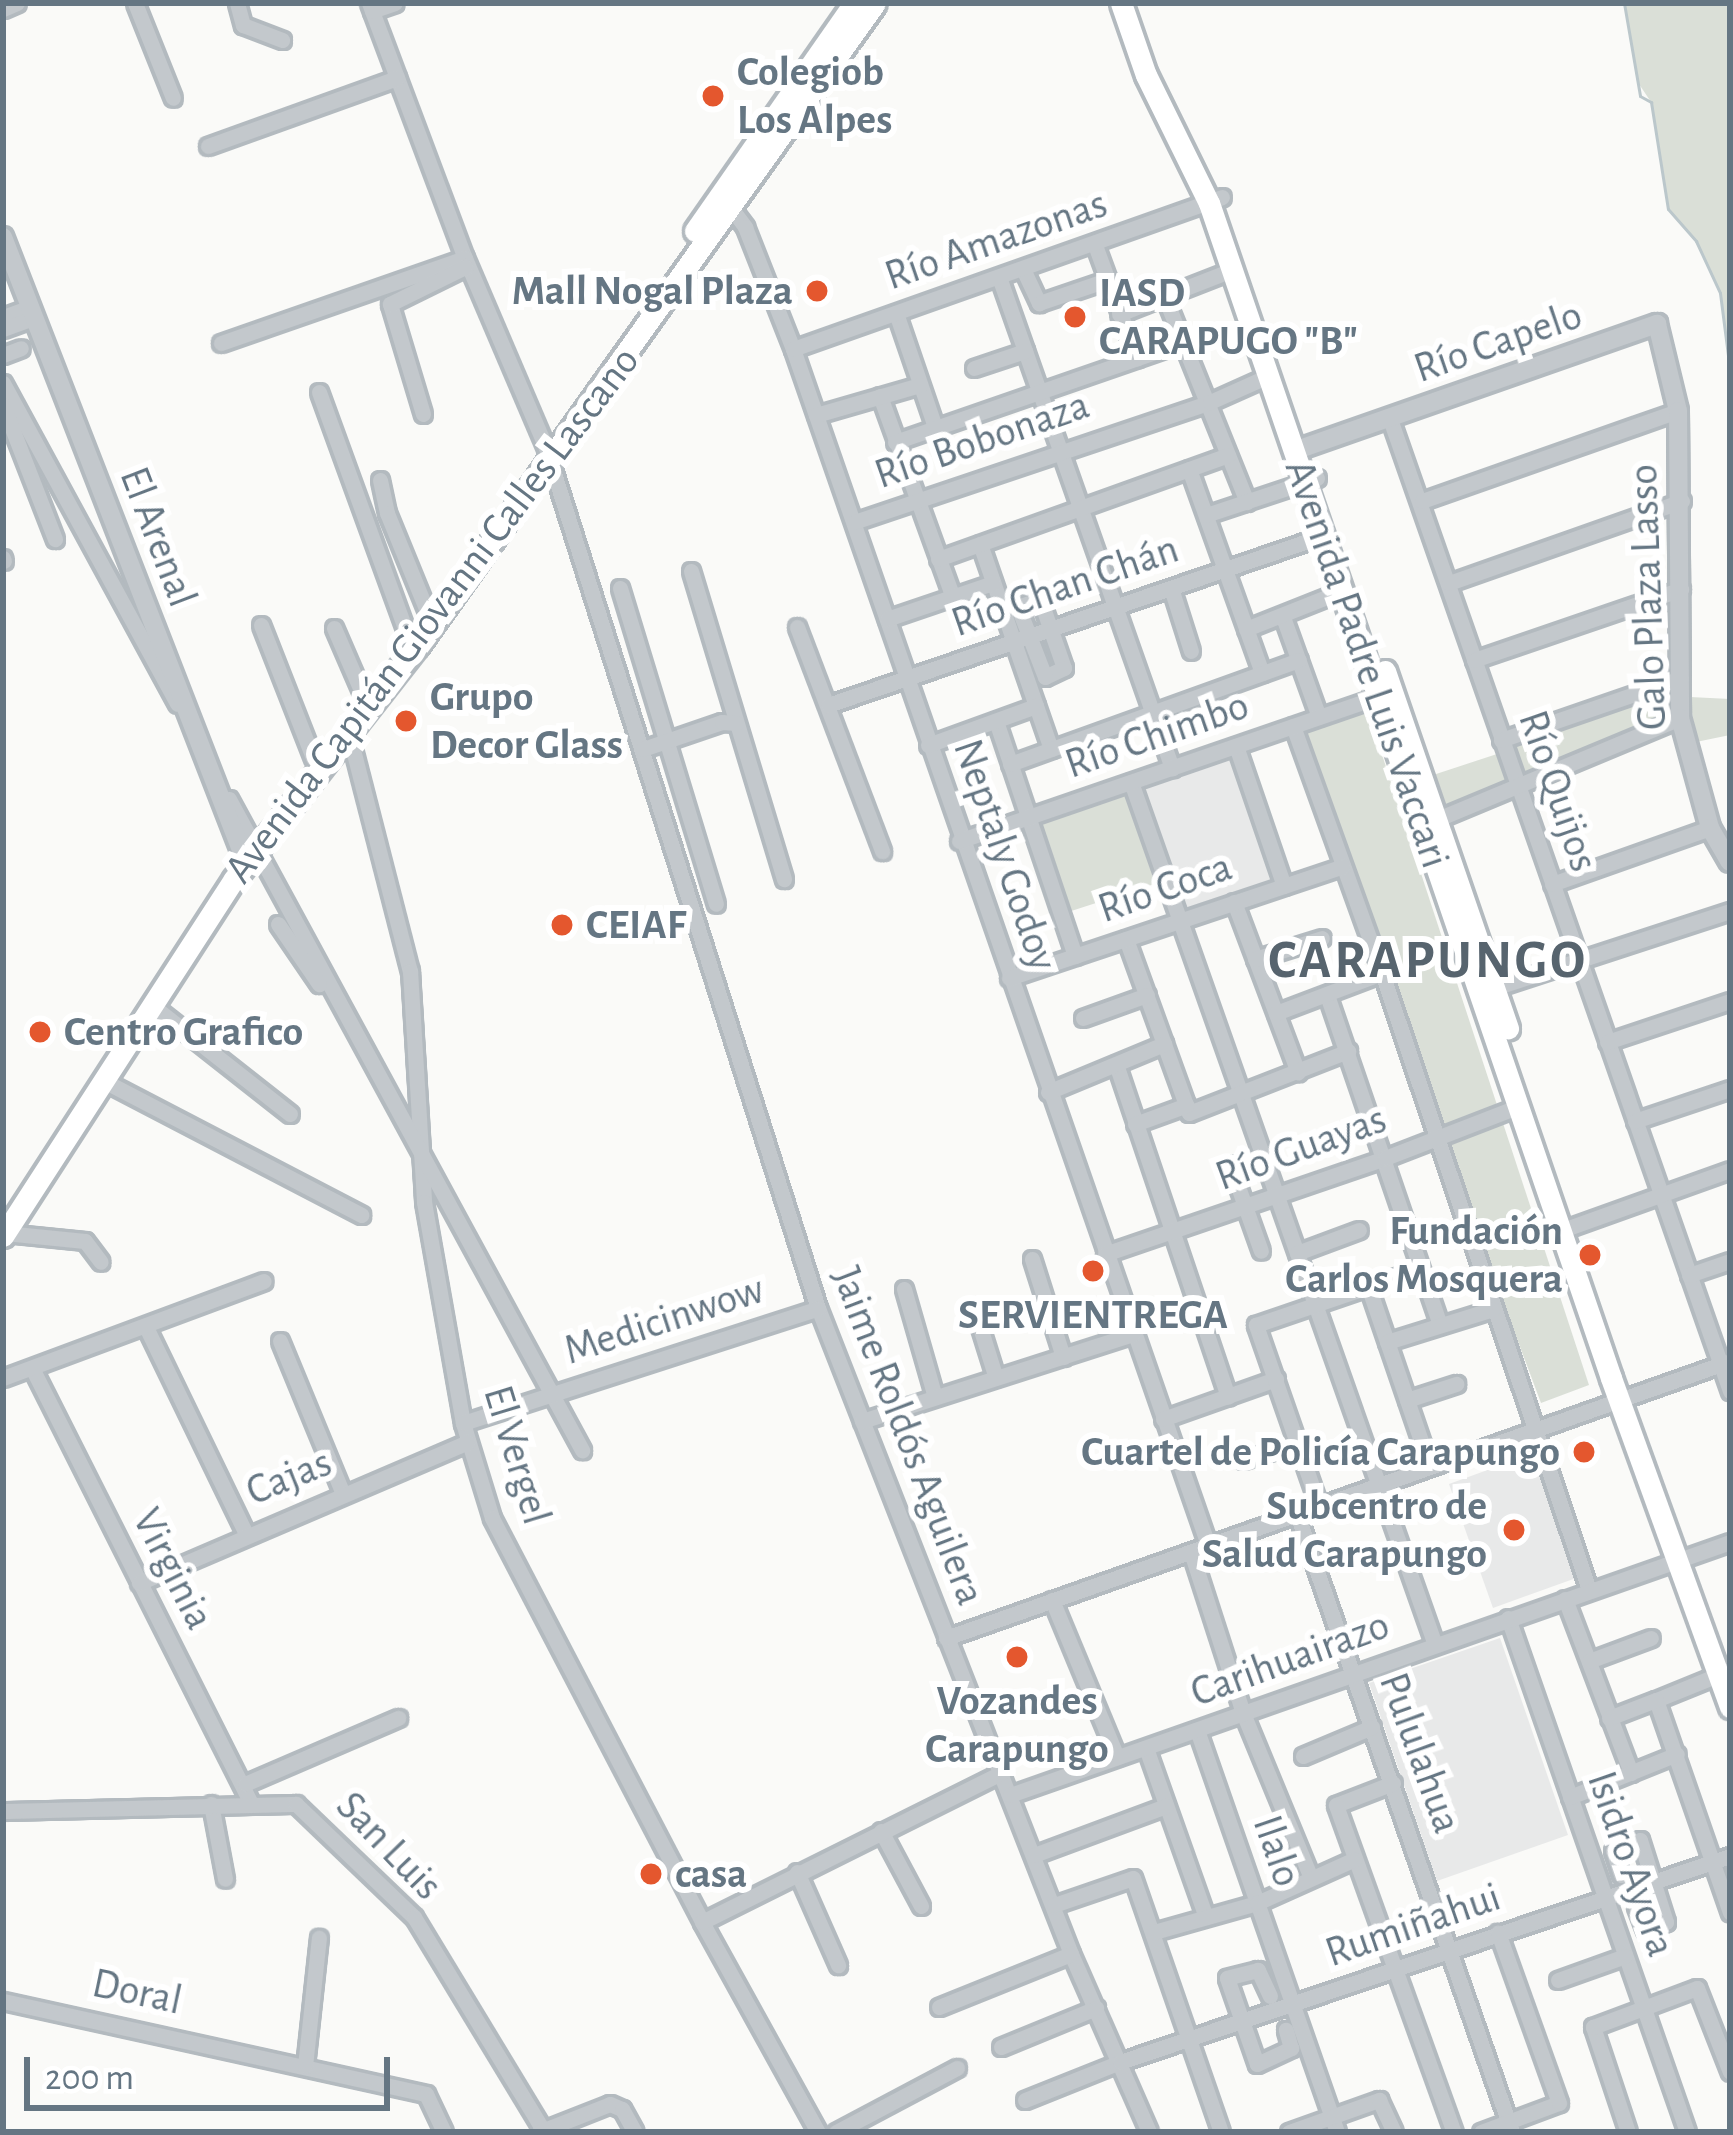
<!DOCTYPE html>
<html>
<head>
<meta charset="utf-8">
<style>
  body { margin:0 }
  #map { position:relative; width:1733px; height:2135px; overflow:hidden; background:#fafaf8; font-family:"Alegreya Sans",sans-serif }
  div>[style] { position:absolute }
  [style*='--x'] { left:calc(var(--x)*1px); top:calc(var(--y)*1px); width:calc(var(--w)*1px); rotate:calc(var(--a)*1deg) }
  .built>* { inset:0; background:#e8e9e9 }
  .green>* { inset:0; background:#dadfd7 }
  .stream>* { height:3px; margin:-1.5px; padding:0 1.5px; transform-origin:1.5px; border-radius:1.5px; background:#bbc7cb }
  .roads { filter:drop-shadow(3px 0 #b3babf) drop-shadow(-3px 0 #b3babf) drop-shadow(0 3px #b3babf) drop-shadow(0 -3px #b3babf) }
  .minor>* { height:15px; margin:-7.5px; padding:0 7.5px; transform-origin:7.5px; border-radius:7.5px; background:#c3c8cc }
  .tertiary>* { height:18px; margin:-9px; padding:0 9px; transform-origin:9px; border-radius:9px; background:#c3c8cc }
  .secondary>* { height:21px; margin:-10.5px; padding:0 10.5px; transform-origin:10.5px; border-radius:10.5px; background:#fff }
  .dots>* { width:33px; height:33px; translate:-50% -50%; box-sizing:border-box; border:6px solid #fff; border-radius:50% }
  span { translate:-50% -50%; white-space:nowrap; text-align:center; line-height:1.15; -webkit-text-stroke:12px #fff; paint-order:stroke }
  .poi-label { font-size:42px; color:#657683; font-weight:700 }
  .left { translate:0 -50%; text-align:left }
  .right { translate:-100% -50%; text-align:right }
  .street-label { font-size:42px; color:#657683 }
  .district-label { font-size:54px; color:#57646e; font-weight:700; letter-spacing:3px }
  .frame { position:absolute; inset:0; border:6px solid #657683; pointer-events:none }
  .scale { position:absolute; left:24px; top:2057px; width:366px; height:54px; box-sizing:border-box; border:6px solid #657683; border-top:0; padding-left:15px; font-size:36px; line-height:42px; white-space:nowrap; color:#657683; -webkit-text-stroke:9px #fff; paint-order:stroke }
</style>
</head>
<body>
<div id="map">
  <div class="built">
    <i style="clip-path:polygon(1235px 749px,1278px 878px,1193px 910px,1183px 907px,1139px 782px)"></i>
    <i style="clip-path:polygon(1534px 1453px,1579px 1577px,1493px 1608px,1449px 1484px)"></i>
    <i style="clip-path:polygon(1500px 1638px,1568px 1835px,1437px 1881px,1369px 1683px)"></i>
  </div>
  <div class="green">
    <i style="clip-path:polygon(1624px 3px,1730px 3px,1730px 371px,1720px 293px,1696px 241px,1668px 209px,1651px 102px,1637px 81px)"></i>
    <i style="clip-path:polygon(1670px 685px,1670px 716px,1522px 779px,1510px 741px)"></i>
    <i style="clip-path:polygon(1690px 697px,1730px 699px,1730px 735px,1696px 742px)"></i>
    <i style="clip-path:polygon(1366px 706px,1589px 1385px,1541px 1403px,1290px 733px)"></i>
    <i style="clip-path:polygon(1500px 753px,1511px 784px,1440px 813px,1427px 777px)"></i>
    <i style="clip-path:polygon(1127px 785px,1164px 881px,1062px 914px,1029px 820px)"></i>
  </div>
  <div class="stream">
    <i style="--x:1624;--y:3;--w:94;--a:80.2"></i>
    <i style="--x:1640;--y:96;--w:13;--a:29"></i>
    <i style="--x:1651;--y:102;--w:108;--a:81"></i>
    <i style="--x:1668;--y:209;--w:43;--a:48.8"></i>
    <i style="--x:1696;--y:241;--w:57;--a:65.2"></i>
    <i style="--x:1720;--y:293;--w:79;--a:82.7"></i>
  </div>
  <div class="roads">
    <div class="minor">
      <i style="--x:135;--y:3;--w:102;--a:68.2"></i>
      <i style="--x:237;--y:3;--w:23;--a:75"></i>
      <i style="--x:243;--y:25;--w:42;--a:21"></i>
      <i style="--x:369;--y:3;--w:272;--a:69.4"></i>
      <i style="--x:465;--y:258;--w:207;--a:66.9"></i>
      <i style="--x:546;--y:448;--w:902;--a:72.45"></i>
      <i style="--x:818;--y:1308;--w:694;--a:68.61"></i>
      <i style="--x:1071;--y:1954;--w:194;--a:66.3"></i>
      <i style="--x:3;--y:9;--w:15;--a:-23"></i>
      <i style="--x:372;--y:11;--w:24;--a:-19"></i>
      <i style="--x:208;--y:146;--w:201;--a:-19.8"></i>
      <i style="--x:725;--y:200;--w:34;--a:53"></i>
      <i style="--x:745;--y:227;--w:131;--a:68.5"></i>
      <i style="--x:793;--y:349;--w:1266;--a:70.86"></i>
      <i style="--x:1095;--y:245;--w:121;--a:69.8"></i>
      <i style="--x:1023;--y:269;--w:38;--a:65"></i>
      <i style="--x:1039;--y:303;--w:72;--a:-18.7"></i>
      <i style="--x:999;--y:277;--w:521;--a:70.59"></i>
      <i style="--x:1165;--y:298;--w:220;--a:68.1"></i>
      <i style="--x:896;--y:313;--w:124;--a:71.1"></i>
      <i style="--x:1119;--y:314;--w:121;--a:-21.3"></i>
      <i style="--x:3;--y:317;--w:29;--a:-20"></i>
      <i style="--x:3;--y:329;--w:33;--a:-20"></i>
      <i style="--x:221;--y:343;--w:258;--a:-19.2"></i>
      <i style="--x:793;--y:349;--w:455;--a:-19.5"></i>
      <i style="--x:3;--y:355;--w:19;--a:-21"></i>
      <i style="--x:974;--y:368;--w:54;--a:-18.4"></i>
      <i style="--x:3;--y:383;--w:365;--a:61.5"></i>
      <i style="--x:319;--y:392;--w:260;--a:70"></i>
      <i style="--x:880;--y:396;--w:215;--a:70.1"></i>
      <i style="--x:3;--y:405;--w:144;--a:68.8"></i>
      <i style="--x:423;--y:414;--w:115;--a:-106.7"></i>
      <i style="--x:390;--y:304;--w:84;--a:-26.3"></i>
      <i style="--x:816;--y:415;--w:108;--a:-16.1"></i>
      <i style="--x:1390;--y:419;--w:1030;--a:70.72"></i>
      <i style="--x:895;--y:442;--w:303;--a:-19.1"></i>
      <i style="--x:1189;--y:469;--w:217;--a:70.3"></i>
      <i style="--x:380;--y:480;--w:34;--a:78"></i>
      <i style="--x:387;--y:513;--w:106;--a:67.8"></i>
      <i style="--x:1422;--y:501;--w:271;--a:-19.4"></i>
      <i style="--x:1206;--y:515;--w:117;--a:-18.4"></i>
      <i style="--x:854;--y:522;--w:376;--a:-18.6"></i>
      <i style="--x:1210;--y:402;--w:64;--a:-24.1"></i>
      <i style="--x:980;--y:544;--w:217;--a:70.9"></i>
      <i style="--x:3;--y:558;--w:3;--a:72"></i>
      <i style="--x:938;--y:559;--w:308;--a:-19.7"></i>
      <i style="--x:691;--y:571;--w:322;--a:73.2"></i>
      <i style="--x:1449;--y:583;--w:247;--a:-19.4"></i>
      <i style="--x:620;--y:588;--w:330;--a:73.1"></i>
      <i style="--x:1171;--y:588;--w:66;--a:72.4"></i>
      <i style="--x:1040;--y:599;--w:73;--a:70.8"></i>
      <i style="--x:1064;--y:668;--w:21;--a:155"></i>
      <i style="--x:1045;--y:677;--w:75;--a:-111.1"></i>
      <i style="--x:1018;--y:607;--w:23;--a:-20"></i>
      <i style="--x:1283;--y:617;--w:106;--a:70.2"></i>
      <i style="--x:887;--y:619;--w:112;--a:-18.8"></i>
      <i style="--x:261;--y:625;--w:143;--a:68.6"></i>
      <i style="--x:797;--y:627;--w:240;--a:69.2"></i>
      <i style="--x:334;--y:628;--w:73;--a:66.6"></i>
      <i style="--x:1246;--y:629;--w:105;--a:-21.7"></i>
      <i style="--x:1474;--y:660;--w:219;--a:-18.9"></i>
      <i style="--x:828;--y:705;--w:525;--a:-18.88"></i>
      <i style="--x:996;--y:721;--w:248;--a:71.4"></i>
      <i style="--x:1293;--y:726;--w:263;--a:70.2"></i>
      <i style="--x:1382;--y:973;--w:651;--a:71.45"></i>
      <i style="--x:349;--y:734;--w:245;--a:75.6"></i>
      <i style="--x:410;--y:971;--w:231;--a:86.5"></i>
      <i style="--x:424;--y:1202;--w:224;--a:80"></i>
      <i style="--x:463;--y:1423;--w:99;--a:73"></i>
      <i style="--x:492;--y:1518;--w:455;--a:62.5"></i>
      <i style="--x:702;--y:1922;--w:240;--a:61.1"></i>
      <i style="--x:1501;--y:740;--w:190;--a:-19"></i>
      <i style="--x:928;--y:745;--w:115;--a:-19.9"></i>
      <i style="--x:1236;--y:746;--w:148;--a:71.1"></i>
      <i style="--x:643;--y:749;--w:83;--a:-18.9"></i>
      <i style="--x:722;--y:722;--w:14;--a:4"></i>
      <i style="--x:1010;--y:764;--w:307;--a:-19.8"></i>
      <i style="--x:1131;--y:782;--w:915;--a:70.59"></i>
      <i style="--x:229;--y:799;--w:741;--a:61.53"></i>
      <i style="--x:1428;--y:823;--w:273;--a:-22.6"></i>
      <i style="--x:959;--y:841;--w:443;--a:-19"></i>
      <i style="--x:1552;--y:884;--w:168;--a:-19.5"></i>
      <i style="--x:1234;--y:902;--w:182;--a:69.4"></i>
      <i style="--x:278;--y:924;--w:73;--a:55.7"></i>
      <i style="--x:1126;--y:939;--w:185;--a:70.1"></i>
      <i style="--x:1189;--y:1113;--w:171;--a:-21.3"></i>
      <i style="--x:1255;--y:959;--w:70;--a:-17.4"></i>
      <i style="--x:1009;--y:978;--w:352;--a:-18.5"></i>
      <i style="--x:1488;--y:990;--w:255;--a:-18.1"></i>
      <i style="--x:1327;--y:995;--w:349;--a:71.1"></i>
      <i style="--x:154;--y:1007;--w:173;--a:38.2"></i>
      <i style="--x:1276;--y:1013;--w:113;--a:-20.7"></i>
      <i style="--x:1083;--y:1018;--w:68;--a:-19.8"></i>
      <i style="--x:1607;--y:1042;--w:130;--a:-18.4"></i>
      <i style="--x:1116;--y:1064;--w:351;--a:71.4"></i>
      <i style="--x:106;--y:1082;--w:288;--a:27.5"></i>
      <i style="--x:1048;--y:1092;--w:126;--a:-22.5"></i>
      <i style="--x:1635;--y:1121;--w:100;--a:-18.6"></i>
      <i style="--x:1135;--y:1124;--w:55;--a:-20.1"></i>
      <i style="--x:1230;--y:1164;--w:92;--a:70.4"></i>
      <i style="--x:1571;--y:1227;--w:169;--a:-19.7"></i>
      <i style="--x:5;--y:1233;--w:80;--a:5.7"></i>
      <i style="--x:85;--y:1241;--w:26;--a:53"></i>
      <i style="--x:1297;--y:1253;--w:66;--a:-20.4"></i>
      <i style="--x:1105;--y:1254;--w:296;--a:-18.9"></i>
      <i style="--x:1385;--y:1158;--w:145;--a:-21.1"></i>
      <i style="--x:1032;--y:1259;--w:103;--a:72.4"></i>
      <i style="--x:1689;--y:1275;--w:43;--a:-18.9"></i>
      <i style="--x:1368;--y:1286;--w:191;--a:71.1"></i>
      <i style="--x:904;--y:1289;--w:112;--a:74"></i>
      <i style="--x:974;--y:1308;--w:73;--a:72.6"></i>
      <i style="--x:146;--y:1327;--w:230;--a:64.2"></i>
      <i style="--x:280;--y:1341;--w:165;--a:67.6"></i>
      <i style="--x:1387;--y:1342;--w:111;--a:-17.3"></i>
      <i style="--x:32;--y:1368;--w:486;--a:63.3"></i>
      <i style="--x:3;--y:1378;--w:278;--a:-20.4"></i>
      <i style="--x:1407;--y:1400;--w:52;--a:-18.1"></i>
      <i style="--x:1163;--y:1419;--w:120;--a:-19.5"></i>
      <i style="--x:862;--y:1421;--w:285;--a:-17.8"></i>
      <i style="--x:463;--y:1423;--w:373;--a:-17.9"></i>
      <i style="--x:1243;--y:1460;--w:58;--a:-17.2"></i>
      <i style="--x:1319;--y:1506;--w:192;--a:-109.2"></i>
      <i style="--x:1256;--y:1325;--w:173;--a:-18.9"></i>
      <i style="--x:1297;--y:1514;--w:654;--a:70.82"></i>
      <i style="--x:1191;--y:1552;--w:169;--a:72.1"></i>
      <i style="--x:1243;--y:1713;--w:178;--a:67.6"></i>
      <i style="--x:139;--y:1583;--w:358;--a:-23.2"></i>
      <i style="--x:1565;--y:1599;--w:186;--a:69.2"></i>
      <i style="--x:1052;--y:1600;--w:170;--a:67.5"></i>
      <i style="--x:1508;--y:1618;--w:544;--a:70.8"></i>
      <i style="--x:946;--y:1638;--w:828;--a:-19.46"></i>
      <i style="--x:1589;--y:1661;--w:66;--a:-20.4"></i>
      <i style="--x:1730;--y:1670;--w:80;--a:157.9"></i>
      <i style="--x:1656;--y:1700;--w:225;--a:70.8"></i>
      <i style="--x:1609;--y:1718;--w:50;--a:-21"></i>
      <i style="--x:1197;--y:1730;--w:426;--a:70.8"></i>
      <i style="--x:1146;--y:1748;--w:177;--a:70.5"></i>
      <i style="--x:1303;--y:1756;--w:75;--a:-22.8"></i>
      <i style="--x:1393;--y:1783;--w:61;--a:158.9"></i>
      <i style="--x:1336;--y:1805;--w:348;--a:70.2"></i>
      <i style="--x:245;--y:1784;--w:167;--a:-23.3"></i>
      <i style="--x:1010;--y:1795;--w:763;--a:-19.36"></i>
      <i style="--x:1570;--y:1797;--w:115;--a:-21.9"></i>
      <i style="--x:211;--y:1804;--w:76;--a:79.4"></i>
      <i style="--x:3;--y:1811;--w:293;--a:-1.4"></i>
      <i style="--x:296;--y:1804;--w:163;--a:43.8"></i>
      <i style="--x:414;--y:1917;--w:249;--a:58.8"></i>
      <i style="--x:881;--y:1831;--w:85;--a:61.9"></i>
      <i style="--x:1034;--y:1855;--w:141;--a:-20.4"></i>
      <i style="--x:797;--y:1872;--w:102;--a:66.2"></i>
      <i style="--x:1621;--y:1875;--w:25;--a:-108"></i>
      <i style="--x:1613;--y:1851;--w:29;--a:-22"></i>
      <i style="--x:1640;--y:1840;--w:86;--a:72.4"></i>
      <i style="--x:1666;--y:1922;--w:22;--a:159"></i>
      <i style="--x:1645;--y:1930;--w:26;--a:-111"></i>
      <i style="--x:1054;--y:1905;--w:83;--a:-18.9"></i>
      <i style="--x:1133;--y:1878;--w:269;--a:70.9"></i>
      <i style="--x:702;--y:1922;--w:334;--a:-26.5"></i>
      <i style="--x:1154;--y:1932;--w:107;--a:-15.7"></i>
      <i style="--x:1257;--y:1903;--w:107;--a:-24.2"></i>
      <i style="--x:1558;--y:1980;--w:71;--a:-19.7"></i>
      <i style="--x:1270;--y:1996;--w:29;--a:-115"></i>
      <i style="--x:1258;--y:1970;--w:32;--a:166"></i>
      <i style="--x:1227;--y:1978;--w:91;--a:70.8"></i>
      <i style="--x:1257;--y:2064;--w:38;--a:-25"></i>
      <i style="--x:1291;--y:2048;--w:19;--a:-106"></i>
      <i style="--x:3;--y:2001;--w:433;--a:12.4"></i>
      <i style="--x:426;--y:2094;--w:42;--a:64.7"></i>
      <i style="--x:939;--y:2007;--w:142;--a:-21.9"></i>
      <i style="--x:1001;--y:2047;--w:103;--a:-22.3"></i>
      <i style="--x:305;--y:2066;--w:129;--a:-83.8"></i>
      <i style="--x:1025;--y:2100;--w:102;--a:-21.8"></i>
      <i style="--x:1120;--y:2062;--w:644;--a:-18.66"></i>
      <i style="--x:539;--y:2132;--w:76;--a:-21.5"></i>
      <i style="--x:610;--y:2104;--w:13;--a:23"></i>
      <i style="--x:622;--y:2109;--w:26;--a:61"></i>
      <i style="--x:836;--y:2132;--w:137;--a:-27.9"></i>
      <i style="--x:1289;--y:2132;--w:96;--a:-19.6"></i>
      <i style="--x:1379;--y:2100;--w:35;--a:65"></i>
      <i style="--x:1481;--y:2132;--w:83;--a:-20.4"></i>
      <i style="--x:1559;--y:2103;--w:181;--a:-109.7"></i>
      <i style="--x:1628;--y:2132;--w:111;--a:-108.4"></i>
      <i style="--x:1593;--y:2027;--w:111;--a:-20.6"></i>
      <i style="--x:1697;--y:1988;--w:90;--a:68.6"></i>
    </div>
    <div class="tertiary">
      <i style="--x:3;--y:237;--w:672;--a:68.78"></i>
      <i style="--x:1294;--y:451;--w:385;--a:-19.3"></i>
      <i style="--x:1657;--y:324;--w:89;--a:76.4"></i>
      <i style="--x:1678;--y:411;--w:307;--a:89.6"></i>
      <i style="--x:1680;--y:718;--w:114;--a:74.7"></i>
      <i style="--x:1710;--y:828;--w:39;--a:60"></i>
    </div>
    <div class="secondary">
      <i style="--x:1121;--y:3;--w:76;--a:70.9"></i>
      <i style="--x:1146;--y:75;--w:143;--a:63.8"></i>
      <i style="--x:1209;--y:203;--w:1242;--a:71.11"></i>
      <i style="--x:1611;--y:1378;--w:350;--a:70.1"></i>
      <i style="--x:695;--y:231;--w:278;--a:-55.1"></i>
      <i style="--x:1385;--y:671;--w:378;--a:71"></i>
      <i style="--x:3;--y:1236;--w:425;--a:-57.1"></i>
      <i style="--x:234;--y:879;--w:296;--a:-51.9"></i>
      <i style="--x:417;--y:646;--w:789;--a:-54.54"></i>
    </div>
  </div>
  <div class="dots">
    <i style="left:713px;top:96px;background:#e4572e"></i>
    <i style="left:817px;top:291px;background:#e4572e"></i>
    <i style="left:1075px;top:317px;background:#e4572e"></i>
    <i style="left:406px;top:721px;background:#e4572e"></i>
    <i style="left:562px;top:925px;background:#e4572e"></i>
    <i style="left:40px;top:1032px;background:#e4572e"></i>
    <i style="left:1590px;top:1255px;background:#e4572e"></i>
    <i style="left:1093px;top:1271px;background:#e4572e"></i>
    <i style="left:1584px;top:1452px;background:#e4572e"></i>
    <i style="left:1514px;top:1530px;background:#e4572e"></i>
    <i style="left:1017px;top:1657px;background:#e4572e"></i>
    <i style="left:651px;top:1874px;background:#e4572e"></i>
  </div>
  <div class="poi-label">
    <span class="left" style="left:737px;top:96px">Colegiob<br>Los Alpes</span>
    <span class="right" style="left:793px;top:291px">Mall Nogal Plaza</span>
    <span class="left" style="left:1099px;top:317px">IASD<br>CARAPUGO "B"</span>
    <span class="left" style="left:430px;top:721px">Grupo<br>Decor Glass</span>
    <span class="left" style="left:586px;top:925px">CEIAF</span>
    <span class="left" style="left:64px;top:1032px">Centro Grafico</span>
    <span class="right" style="left:1563px;top:1255px">Fundación<br>Carlos Mosquera</span>
    <span style="left:1093px;top:1315px">SERVIENTREGA</span>
    <span class="right" style="left:1560px;top:1452px">Cuartel de Policía Carapungo</span>
    <span class="right" style="left:1487px;top:1530px">Subcentro de<br>Salud Carapungo</span>
    <span style="left:1017px;top:1725px">Vozandes<br>Carapungo</span>
    <span class="left" style="left:675px;top:1874px">casa</span>
  </div>
  <div class="street-label">
    <span style="left:996px;top:240px;rotate:-19deg">Río Amazonas</span>
    <span style="left:1498px;top:342px;rotate:-19deg">Río Capelo</span>
    <span style="left:982px;top:440px;rotate:-19deg">Río Bobonaza</span>
    <span style="left:158px;top:537px;rotate:69deg">El Arenal</span>
    <span style="left:1065px;top:586px;rotate:-19deg">Río Chan Chán</span>
    <span style="left:1648px;top:597px;rotate:-92deg">Galo Plaza Lasso</span>
    <span style="left:432px;top:615px;rotate:-53deg">Avenida Capitán Giovanni Calles Lascano</span>
    <span style="left:1367px;top:664px;rotate:71deg">Avenida Padre Luis Vaccari</span>
    <span style="left:1157px;top:735px;rotate:-19deg">Río Chimbo</span>
    <span style="left:1558px;top:791px;rotate:71deg">Río Quijos</span>
    <span style="left:1005px;top:855px;rotate:71deg">Neptaly Godoy</span>
    <span style="left:1165px;top:888px;rotate:-19deg">Río Coca</span>
    <span style="left:1301px;top:1148px;rotate:-20deg">Río Guayas</span>
    <span style="left:664px;top:1320px;rotate:-18deg">Medicinwow</span>
    <span style="left:908px;top:1436px;rotate:69deg">Jaime Roldós Aguilera</span>
    <span style="left:517px;top:1455px;rotate:73deg">El Vergel</span>
    <span style="left:289px;top:1477px;rotate:-22deg">Cajas</span>
    <span style="left:173px;top:1569px;rotate:63deg">Virginia</span>
    <span style="left:1290px;top:1659px;rotate:-20deg">Carihuairazo</span>
    <span style="left:1420px;top:1753px;rotate:70deg">Pululahua</span>
    <span style="left:389px;top:1846px;rotate:46deg">San Luis</span>
    <span style="left:1277px;top:1851px;rotate:71deg">Ilalo</span>
    <span style="left:1631px;top:1864px;rotate:71deg">Isidro Ayora</span>
    <span style="left:1413px;top:1925px;rotate:-19deg">Rumiñahui</span>
    <span style="left:137px;top:1992px;rotate:12deg">Doral</span>
  </div>
  <div class="district-label">
    <span style="left:1428px;top:961px">CARAPUNGO</span>
  </div>
  <div class="frame"></div>
  <div class="scale">200 m</div>
</div>
</body>
</html>
